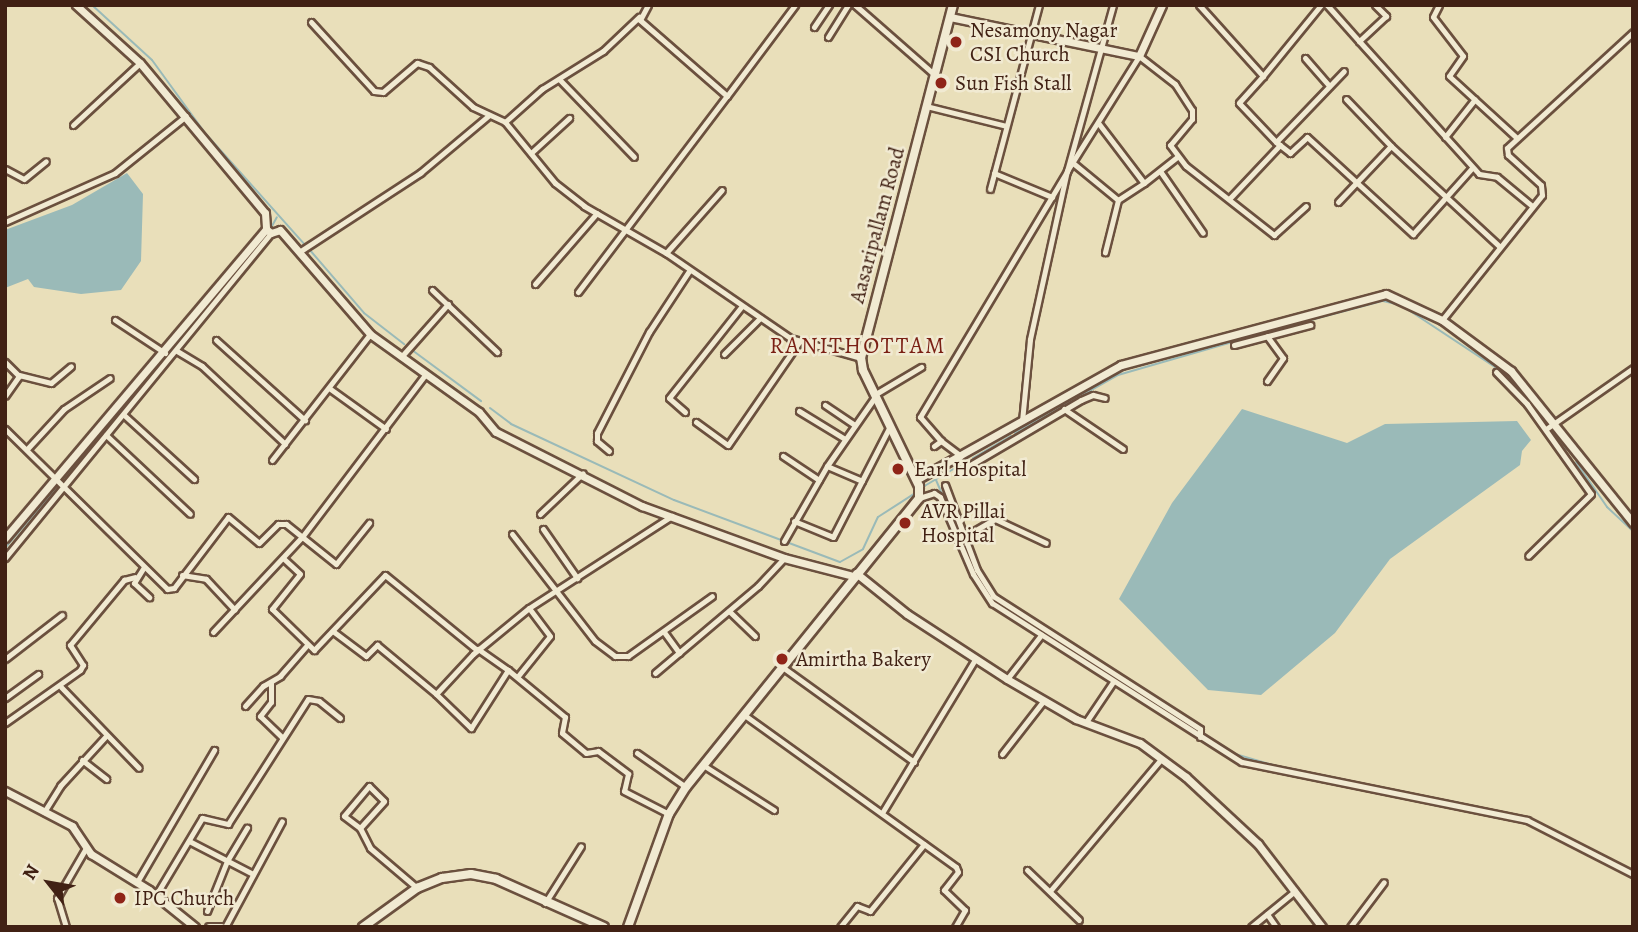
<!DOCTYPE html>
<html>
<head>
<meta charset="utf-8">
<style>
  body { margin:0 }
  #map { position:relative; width:1638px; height:932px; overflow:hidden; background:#e9dfba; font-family:Alegreya,serif }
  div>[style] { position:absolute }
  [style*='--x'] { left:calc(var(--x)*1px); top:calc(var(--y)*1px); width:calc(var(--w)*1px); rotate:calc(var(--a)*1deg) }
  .water>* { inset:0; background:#9abab8 }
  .stream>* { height:2px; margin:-1px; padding:0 1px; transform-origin:1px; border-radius:1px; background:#9abab8 }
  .roads { filter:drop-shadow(2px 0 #6b503e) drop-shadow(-2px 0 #6b503e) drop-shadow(0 2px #6b503e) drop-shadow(0 -2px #6b503e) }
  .minor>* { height:5px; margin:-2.5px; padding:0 2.5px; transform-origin:2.5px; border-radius:2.5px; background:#f1ead2 }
  .tertiary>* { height:7px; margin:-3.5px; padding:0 3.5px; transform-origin:3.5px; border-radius:3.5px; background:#f1ead2 }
  .secondary>* { height:8px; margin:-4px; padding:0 4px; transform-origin:4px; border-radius:4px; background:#f1ead2 }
  .dots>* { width:19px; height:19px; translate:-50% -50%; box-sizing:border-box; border:4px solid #f1ead2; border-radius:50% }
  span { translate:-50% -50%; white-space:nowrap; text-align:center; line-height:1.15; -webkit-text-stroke:5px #f1ead2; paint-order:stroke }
  .poi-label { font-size:21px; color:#412114 }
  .left { translate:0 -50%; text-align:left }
  .street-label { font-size:21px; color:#412114 }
  .neighbourhood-label { font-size:23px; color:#7a1f14; letter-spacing:2px }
  .frame { position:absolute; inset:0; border:7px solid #412114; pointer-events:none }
  .north { position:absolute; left:14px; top:848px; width:70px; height:70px; -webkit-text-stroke:5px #f1ead2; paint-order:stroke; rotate:301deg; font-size:19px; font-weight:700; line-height:28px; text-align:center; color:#412114 }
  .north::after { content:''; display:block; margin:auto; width:24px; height:32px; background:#412114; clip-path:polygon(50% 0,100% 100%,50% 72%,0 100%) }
</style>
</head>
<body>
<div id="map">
  <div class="water">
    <i style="clip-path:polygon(127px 173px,143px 194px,141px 261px,121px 290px,81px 294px,34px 287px,28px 279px,5px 288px,5px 230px,72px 205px)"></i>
    <i style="clip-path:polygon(1242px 409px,1347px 443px,1385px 424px,1517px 421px,1531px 440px,1522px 451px,1520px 465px,1390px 559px,1335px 633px,1261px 695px,1208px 690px,1119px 599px,1172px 503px)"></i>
  </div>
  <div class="stream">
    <i style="--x:92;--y:5;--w:81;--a:42.5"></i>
    <i style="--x:152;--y:60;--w:90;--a:54"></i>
    <i style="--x:205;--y:133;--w:150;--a:48.2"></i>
    <i style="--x:272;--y:226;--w:10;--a:-61"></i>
    <i style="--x:309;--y:249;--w:84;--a:49.3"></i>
    <i style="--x:364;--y:313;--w:51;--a:37.8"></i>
    <i style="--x:1273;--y:330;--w:114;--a:-14.8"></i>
    <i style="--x:1383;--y:301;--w:18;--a:13"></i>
    <i style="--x:1401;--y:305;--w:131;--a:33.4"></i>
    <i style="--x:1510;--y:377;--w:37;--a:49"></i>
    <i style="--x:412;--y:350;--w:86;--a:36.5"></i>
    <i style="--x:490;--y:408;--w:26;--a:37"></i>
    <i style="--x:511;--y:424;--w:180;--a:25"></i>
    <i style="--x:674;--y:500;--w:177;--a:20.5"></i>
    <i style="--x:840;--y:562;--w:26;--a:-29"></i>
    <i style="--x:863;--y:549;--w:35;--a:-65"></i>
    <i style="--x:878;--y:517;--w:46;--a:-32.7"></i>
    <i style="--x:1553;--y:430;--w:24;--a:55"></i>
    <i style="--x:1015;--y:433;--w:118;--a:-29.4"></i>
    <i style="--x:1118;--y:375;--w:155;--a:-16.1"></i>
    <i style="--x:973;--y:458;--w:44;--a:-30.1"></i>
    <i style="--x:1576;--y:462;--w:55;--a:55.4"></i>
    <i style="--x:1607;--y:507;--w:35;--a:43"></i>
    <i style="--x:65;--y:478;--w:288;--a:-50.5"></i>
    <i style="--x:936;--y:480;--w:61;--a:66.8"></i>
    <i style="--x:921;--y:488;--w:56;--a:-30.3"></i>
    <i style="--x:962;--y:541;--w:19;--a:69"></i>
    <i style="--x:5;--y:548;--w:83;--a:-49.4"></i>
    <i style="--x:1235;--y:754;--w:47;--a:16.1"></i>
  </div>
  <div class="roads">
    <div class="minor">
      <i style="--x:855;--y:5;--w:106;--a:41.2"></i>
      <i style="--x:1199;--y:5;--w:96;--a:48"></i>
      <i style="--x:1263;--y:76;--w:92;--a:-50.8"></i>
      <i style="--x:1327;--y:5;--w:48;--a:48.4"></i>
      <i style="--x:1375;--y:5;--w:16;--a:45"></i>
      <i style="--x:1386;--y:16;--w:37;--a:137"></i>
      <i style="--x:1359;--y:41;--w:179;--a:47.9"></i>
      <i style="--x:1479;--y:174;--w:18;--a:9"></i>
      <i style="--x:1497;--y:177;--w:45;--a:39.6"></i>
      <i style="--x:1439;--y:5;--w:13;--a:117"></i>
      <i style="--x:1433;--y:17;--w:49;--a:52.4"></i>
      <i style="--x:1463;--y:56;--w:24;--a:125"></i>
      <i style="--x:1449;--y:76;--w:92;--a:42.4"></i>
      <i style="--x:311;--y:22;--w:93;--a:47.6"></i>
      <i style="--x:374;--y:91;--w:9;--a:6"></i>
      <i style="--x:383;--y:92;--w:45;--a:-40.5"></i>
      <i style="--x:417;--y:63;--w:13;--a:18"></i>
      <i style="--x:429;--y:67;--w:59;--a:42.3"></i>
      <i style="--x:473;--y:107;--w:35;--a:25"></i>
      <i style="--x:505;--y:122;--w:79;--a:50.7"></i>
      <i style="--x:555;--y:183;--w:37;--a:38"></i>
      <i style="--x:584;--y:206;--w:95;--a:29.8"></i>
      <i style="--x:666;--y:253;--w:150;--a:34.4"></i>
      <i style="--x:790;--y:338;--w:74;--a:15.7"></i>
      <i style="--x:814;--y:27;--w:27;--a:-56"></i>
      <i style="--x:828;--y:37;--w:38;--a:-58"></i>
      <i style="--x:1305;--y:58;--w:37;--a:49"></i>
      <i style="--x:1263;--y:76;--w:36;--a:132"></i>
      <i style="--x:1239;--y:103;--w:54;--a:46.5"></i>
      <i style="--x:1276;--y:142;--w:18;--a:38"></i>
      <i style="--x:1290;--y:153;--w:23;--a:-43"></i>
      <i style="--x:1307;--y:137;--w:144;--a:42.5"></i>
      <i style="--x:1413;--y:234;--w:89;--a:-48.2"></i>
      <i style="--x:559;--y:79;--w:108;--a:46.1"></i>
      <i style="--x:727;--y:96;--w:114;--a:-53.2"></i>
      <i style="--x:926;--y:106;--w:82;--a:14"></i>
      <i style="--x:505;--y:122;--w:50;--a:-41.7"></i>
      <i style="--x:542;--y:89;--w:72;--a:-31.9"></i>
      <i style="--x:603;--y:51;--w:50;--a:-43.4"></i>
      <i style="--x:1099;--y:124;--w:74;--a:52.7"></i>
      <i style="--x:1144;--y:183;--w:31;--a:147"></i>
      <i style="--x:73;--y:125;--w:91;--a:-42.8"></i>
      <i style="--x:1445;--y:137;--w:48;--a:-51.7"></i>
      <i style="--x:1276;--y:142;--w:98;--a:-46.2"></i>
      <i style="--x:1391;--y:146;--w:147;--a:42.8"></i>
      <i style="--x:531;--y:153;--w:52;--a:-42.6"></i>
      <i style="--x:1073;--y:163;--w:58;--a:39.4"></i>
      <i style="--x:1118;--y:200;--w:54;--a:104"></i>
      <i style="--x:5;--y:169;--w:21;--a:28"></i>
      <i style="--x:24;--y:179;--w:28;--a:-39"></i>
      <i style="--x:1160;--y:171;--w:75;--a:55.3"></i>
      <i style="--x:994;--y:173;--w:63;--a:22.5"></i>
      <i style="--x:1144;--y:183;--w:42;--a:-38.2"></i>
      <i style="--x:990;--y:189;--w:190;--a:-75.1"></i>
      <i style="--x:1230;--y:198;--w:73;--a:-46.7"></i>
      <i style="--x:1338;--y:202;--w:77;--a:-46.6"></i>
      <i style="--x:1391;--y:146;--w:65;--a:-133.8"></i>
      <i style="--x:5;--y:222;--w:120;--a:-24"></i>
      <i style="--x:115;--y:173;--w:91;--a:-38.8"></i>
      <i style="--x:299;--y:252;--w:145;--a:-33.1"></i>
      <i style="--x:420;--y:173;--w:90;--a:-40"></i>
      <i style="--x:666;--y:253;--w:84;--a:-48.4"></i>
      <i style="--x:535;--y:284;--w:94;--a:-48.9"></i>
      <i style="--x:432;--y:290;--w:90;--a:43.6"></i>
      <i style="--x:578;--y:292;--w:246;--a:-52.8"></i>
      <i style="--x:727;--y:96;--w:116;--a:-138.9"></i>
      <i style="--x:640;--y:20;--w:17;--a:-62"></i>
      <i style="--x:115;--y:320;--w:60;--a:33.4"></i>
      <i style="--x:1442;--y:320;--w:160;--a:-51.3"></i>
      <i style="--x:1542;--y:195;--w:10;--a:-96"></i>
      <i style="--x:1541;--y:185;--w:45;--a:-137.7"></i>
      <i style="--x:1508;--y:155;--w:7;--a:-98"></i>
      <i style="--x:1507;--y:148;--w:171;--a:-42.6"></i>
      <i style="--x:216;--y:340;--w:120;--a:42"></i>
      <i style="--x:1234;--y:345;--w:79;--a:-14.7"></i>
      <i style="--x:177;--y:351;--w:29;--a:31"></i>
      <i style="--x:202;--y:366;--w:114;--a:43.2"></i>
      <i style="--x:724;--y:354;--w:51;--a:-45"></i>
      <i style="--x:401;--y:357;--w:71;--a:-48.4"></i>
      <i style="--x:5;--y:362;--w:20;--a:45"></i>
      <i style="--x:19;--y:376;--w:24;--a:125"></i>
      <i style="--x:1496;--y:372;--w:45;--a:45.9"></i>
      <i style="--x:1527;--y:404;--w:110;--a:54.6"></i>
      <i style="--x:1591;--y:494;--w:88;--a:135.5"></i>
      <i style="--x:19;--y:375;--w:33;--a:14"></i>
      <i style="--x:51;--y:383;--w:26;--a:-40"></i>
      <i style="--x:1267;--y:381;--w:28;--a:-55"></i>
      <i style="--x:1283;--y:358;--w:27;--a:-126"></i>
      <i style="--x:329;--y:388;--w:70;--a:35.7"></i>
      <i style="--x:874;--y:395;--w:55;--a:-30.8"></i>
      <i style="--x:825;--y:405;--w:36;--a:34"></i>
      <i style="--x:1064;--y:409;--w:71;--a:34.1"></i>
      <i style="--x:799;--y:411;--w:54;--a:31.3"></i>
      <i style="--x:685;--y:412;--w:21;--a:-139"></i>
      <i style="--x:669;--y:398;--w:117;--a:-51.6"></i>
      <i style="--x:124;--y:415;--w:95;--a:42.4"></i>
      <i style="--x:1022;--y:421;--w:82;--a:-84.4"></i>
      <i style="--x:1030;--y:339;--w:172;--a:-77.6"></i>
      <i style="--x:1067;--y:171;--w:136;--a:-57.9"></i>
      <i style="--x:1139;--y:56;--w:46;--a:37.9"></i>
      <i style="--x:1175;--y:84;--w:31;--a:57"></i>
      <i style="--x:1192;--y:110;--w:9;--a:90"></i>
      <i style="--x:1192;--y:119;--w:34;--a:130"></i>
      <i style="--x:1170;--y:145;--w:26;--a:53"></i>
      <i style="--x:1186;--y:166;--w:112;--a:38.1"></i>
      <i style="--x:1274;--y:235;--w:43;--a:-42.2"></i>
      <i style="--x:696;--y:422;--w:39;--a:36"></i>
      <i style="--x:728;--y:445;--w:125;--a:-55.4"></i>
      <i style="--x:5;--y:429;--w:228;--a:44.6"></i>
      <i style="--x:167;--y:589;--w:7;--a:-8"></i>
      <i style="--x:174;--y:588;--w:89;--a:-52.7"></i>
      <i style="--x:228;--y:517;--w:40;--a:40"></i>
      <i style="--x:259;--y:543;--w:27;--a:-45"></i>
      <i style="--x:278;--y:524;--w:8;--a:0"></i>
      <i style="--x:286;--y:524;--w:64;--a:38.7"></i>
      <i style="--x:336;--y:564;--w:53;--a:-51.2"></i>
      <i style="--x:1546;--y:429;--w:106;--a:-35"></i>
      <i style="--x:106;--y:435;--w:115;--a:43.2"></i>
      <i style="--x:941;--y:441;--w:25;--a:37"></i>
      <i style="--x:934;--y:446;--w:9;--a:-36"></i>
      <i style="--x:941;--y:441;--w:32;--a:-131"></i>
      <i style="--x:920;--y:417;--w:287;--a:-59.1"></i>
      <i style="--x:1067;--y:171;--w:172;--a:-74.5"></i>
      <i style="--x:28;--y:448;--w:53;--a:-47.3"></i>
      <i style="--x:64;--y:409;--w:55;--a:-34"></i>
      <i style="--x:609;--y:451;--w:16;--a:-140"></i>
      <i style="--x:597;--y:441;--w:8;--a:-90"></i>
      <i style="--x:597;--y:433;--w:114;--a:-62.8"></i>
      <i style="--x:649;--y:332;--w:73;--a:-56.7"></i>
      <i style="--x:783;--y:456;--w:43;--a:33.7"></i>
      <i style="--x:272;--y:460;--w:160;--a:-52.1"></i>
      <i style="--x:827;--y:466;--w:38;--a:23"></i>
      <i style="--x:960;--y:471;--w:140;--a:-30.4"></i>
      <i style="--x:1081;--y:400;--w:13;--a:-23"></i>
      <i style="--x:1093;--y:395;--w:12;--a:14"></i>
      <i style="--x:945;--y:485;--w:91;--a:69.4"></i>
      <i style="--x:977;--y:570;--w:31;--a:58"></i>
      <i style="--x:993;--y:596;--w:246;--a:32.7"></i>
      <i style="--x:1200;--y:729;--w:8;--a:90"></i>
      <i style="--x:919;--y:498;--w:16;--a:-18"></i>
      <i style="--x:934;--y:493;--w:7;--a:34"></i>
      <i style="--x:940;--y:497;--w:84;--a:66.8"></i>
      <i style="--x:973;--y:574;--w:35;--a:57"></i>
      <i style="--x:992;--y:603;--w:296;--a:32.5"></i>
      <i style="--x:1242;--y:762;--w:291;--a:11.5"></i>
      <i style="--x:1527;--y:820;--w:119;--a:27"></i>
      <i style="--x:540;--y:514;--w:59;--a:-43.6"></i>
      <i style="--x:794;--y:521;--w:42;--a:22.3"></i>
      <i style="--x:833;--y:537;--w:125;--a:-62.8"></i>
      <i style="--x:543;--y:529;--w:60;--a:55.2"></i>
      <i style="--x:512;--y:534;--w:135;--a:52.2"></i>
      <i style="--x:595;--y:641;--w:25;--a:37"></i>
      <i style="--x:615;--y:656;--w:13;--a:0"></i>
      <i style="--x:628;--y:656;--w:103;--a:-35.5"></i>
      <i style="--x:962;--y:538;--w:38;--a:-30"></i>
      <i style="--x:995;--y:519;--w:56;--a:25.2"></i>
      <i style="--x:784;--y:541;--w:86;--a:-60.2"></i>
      <i style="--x:827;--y:466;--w:84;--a:-55.2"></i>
      <i style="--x:5;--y:558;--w:420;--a:-50.7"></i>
      <i style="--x:283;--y:558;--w:23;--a:43"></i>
      <i style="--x:300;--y:574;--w:45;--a:128.7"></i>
      <i style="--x:272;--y:609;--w:59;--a:44.3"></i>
      <i style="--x:314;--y:650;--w:103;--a:-46.6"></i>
      <i style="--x:385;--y:575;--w:119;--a:39.2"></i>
      <i style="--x:144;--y:567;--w:19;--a:122"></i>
      <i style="--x:134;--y:583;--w:21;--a:43"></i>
      <i style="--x:182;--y:575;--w:24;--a:9"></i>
      <i style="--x:206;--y:579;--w:42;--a:46.9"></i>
      <i style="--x:729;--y:611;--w:36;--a:44"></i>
      <i style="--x:213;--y:632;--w:130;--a:-46.9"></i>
      <i style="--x:302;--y:537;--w:203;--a:-52.8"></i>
      <i style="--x:334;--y:632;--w:40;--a:37"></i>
      <i style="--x:366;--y:656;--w:16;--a:-45"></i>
      <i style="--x:377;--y:645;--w:77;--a:39.7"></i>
      <i style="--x:436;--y:694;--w:54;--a:-47.2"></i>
      <i style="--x:473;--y:654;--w:72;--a:-39.4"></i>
      <i style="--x:529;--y:608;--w:170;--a:-32.8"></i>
      <i style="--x:664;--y:632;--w:26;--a:54"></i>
      <i style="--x:478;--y:649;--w:37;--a:35"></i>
      <i style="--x:5;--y:659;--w:72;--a:-37.7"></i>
      <i style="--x:781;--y:666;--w:164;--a:35.8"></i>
      <i style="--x:655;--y:673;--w:135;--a:-40.2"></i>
      <i style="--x:758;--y:586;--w:38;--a:-47"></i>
      <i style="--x:518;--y:676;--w:51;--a:-51.3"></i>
      <i style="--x:550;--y:636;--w:35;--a:-127"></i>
      <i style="--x:1007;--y:679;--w:56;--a:-52.3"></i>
      <i style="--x:271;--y:682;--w:20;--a:90"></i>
      <i style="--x:271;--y:702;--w:18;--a:128"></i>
      <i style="--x:260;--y:716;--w:30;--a:44"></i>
      <i style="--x:61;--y:687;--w:112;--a:46.1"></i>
      <i style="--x:436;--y:694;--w:49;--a:44.2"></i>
      <i style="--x:471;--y:728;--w:69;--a:-57.5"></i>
      <i style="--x:508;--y:670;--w:74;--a:39.5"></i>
      <i style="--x:565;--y:717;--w:16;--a:101"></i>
      <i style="--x:562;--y:733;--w:31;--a:40"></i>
      <i style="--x:586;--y:753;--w:12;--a:-9"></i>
      <i style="--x:598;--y:751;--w:38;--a:37"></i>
      <i style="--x:628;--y:774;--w:17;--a:103"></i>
      <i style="--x:624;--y:791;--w:51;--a:27.1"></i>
      <i style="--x:5;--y:698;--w:41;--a:-36"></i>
      <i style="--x:245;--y:706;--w:27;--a:-48"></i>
      <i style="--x:263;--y:686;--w:20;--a:-30"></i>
      <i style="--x:280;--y:676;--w:41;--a:-48.9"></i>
      <i style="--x:743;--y:714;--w:262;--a:35.7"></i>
      <i style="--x:956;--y:867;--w:5;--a:68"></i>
      <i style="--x:958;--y:872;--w:23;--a:128"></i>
      <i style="--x:944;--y:890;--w:29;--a:44"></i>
      <i style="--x:965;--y:910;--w:20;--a:120"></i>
      <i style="--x:1086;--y:722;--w:48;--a:-56"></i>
      <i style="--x:5;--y:723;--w:92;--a:-35.2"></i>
      <i style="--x:80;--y:670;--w:6;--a:-59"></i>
      <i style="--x:83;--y:665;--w:24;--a:-123"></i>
      <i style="--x:70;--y:645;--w:85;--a:-50.3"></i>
      <i style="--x:124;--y:580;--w:11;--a:-15"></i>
      <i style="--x:637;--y:753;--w:60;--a:34.8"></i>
      <i style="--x:1002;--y:754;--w:68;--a:-52.1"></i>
      <i style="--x:82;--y:760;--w:31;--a:38"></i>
      <i style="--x:703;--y:765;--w:84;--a:32.4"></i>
      <i style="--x:44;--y:812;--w:31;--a:-58"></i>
      <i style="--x:60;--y:786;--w:67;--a:-47.4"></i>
      <i style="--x:882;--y:813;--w:181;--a:-58.8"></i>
      <i style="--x:360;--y:828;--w:36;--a:-48"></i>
      <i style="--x:384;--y:801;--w:21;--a:-135"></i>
      <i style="--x:369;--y:786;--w:39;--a:130"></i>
      <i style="--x:344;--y:816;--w:20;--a:37"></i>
      <i style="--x:360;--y:828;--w:22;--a:63"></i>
      <i style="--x:370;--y:848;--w:62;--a:40.4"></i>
      <i style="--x:189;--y:841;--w:72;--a:27.3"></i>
      <i style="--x:1027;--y:870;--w:72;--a:43.9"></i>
      <i style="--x:137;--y:882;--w:153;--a:-59.7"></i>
      <i style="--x:1050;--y:891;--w:172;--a:-49.9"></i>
      <i style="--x:156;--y:895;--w:90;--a:-59.1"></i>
      <i style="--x:202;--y:818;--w:27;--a:13"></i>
      <i style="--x:228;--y:824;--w:148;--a:-57.4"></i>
      <i style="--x:308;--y:699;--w:11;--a:10"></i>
      <i style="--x:319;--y:701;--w:27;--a:39"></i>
      <i style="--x:545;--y:903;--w:67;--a:-57.7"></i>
      <i style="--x:207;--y:911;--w:54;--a:-68.2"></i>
      <i style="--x:227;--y:861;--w:39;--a:-59"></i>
      <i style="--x:1267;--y:914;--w:16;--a:55"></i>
      <i style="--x:66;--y:927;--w:30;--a:-107"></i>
      <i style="--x:57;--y:898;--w:58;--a:-59.9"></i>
      <i style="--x:225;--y:927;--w:120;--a:-61.7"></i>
      <i style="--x:840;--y:927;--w:27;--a:-51"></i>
      <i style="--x:857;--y:906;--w:14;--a:21"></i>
      <i style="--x:870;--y:911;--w:86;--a:-51.1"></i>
      <i style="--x:1251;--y:927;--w:57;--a:-39.3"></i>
      <i style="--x:1350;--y:927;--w:56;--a:-52.9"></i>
    </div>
    <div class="tertiary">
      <i style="--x:76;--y:5;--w:86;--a:42.2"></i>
      <i style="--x:140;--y:63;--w:195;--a:50.2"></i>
      <i style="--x:265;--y:213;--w:16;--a:86"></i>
      <i style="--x:266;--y:229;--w:6;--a:39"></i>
      <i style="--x:271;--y:233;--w:9;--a:-18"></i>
      <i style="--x:280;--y:230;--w:138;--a:49.1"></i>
      <i style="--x:370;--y:334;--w:134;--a:35.6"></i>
      <i style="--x:479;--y:412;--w:26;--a:50"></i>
      <i style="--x:496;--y:432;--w:164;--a:26.9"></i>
      <i style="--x:642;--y:506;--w:151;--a:20.1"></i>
      <i style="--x:784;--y:558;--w:71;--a:14.6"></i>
      <i style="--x:950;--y:17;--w:193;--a:11.7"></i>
      <i style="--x:1139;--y:56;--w:56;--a:-65.7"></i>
      <i style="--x:916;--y:480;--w:235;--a:-29.3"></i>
      <i style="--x:1121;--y:365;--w:274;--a:-15"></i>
      <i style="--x:1386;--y:294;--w:62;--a:24.9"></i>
      <i style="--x:1442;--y:320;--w:86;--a:36.5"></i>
      <i style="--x:1511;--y:371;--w:195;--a:51.2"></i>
      <i style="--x:5;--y:538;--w:404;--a:-49.8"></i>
      <i style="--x:856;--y:573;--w:65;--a:38.8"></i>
      <i style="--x:907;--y:614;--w:119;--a:33"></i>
      <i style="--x:1007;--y:679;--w:80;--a:30.1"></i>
      <i style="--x:1076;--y:719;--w:68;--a:20.6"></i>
      <i style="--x:1140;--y:743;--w:57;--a:36.5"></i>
      <i style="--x:1186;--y:777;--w:98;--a:42.9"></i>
      <i style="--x:1258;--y:844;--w:105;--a:52.4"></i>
      <i style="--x:5;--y:791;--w:76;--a:27.6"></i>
      <i style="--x:72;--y:826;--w:34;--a:56"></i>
      <i style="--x:91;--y:854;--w:68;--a:31.8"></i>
      <i style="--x:149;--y:890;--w:59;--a:38.8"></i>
      <i style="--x:209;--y:927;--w:12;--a:0"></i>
    </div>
    <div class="secondary">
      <i style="--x:363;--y:927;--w:67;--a:-35.8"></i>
      <i style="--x:417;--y:888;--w:27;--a:-22"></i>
      <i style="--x:442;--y:878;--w:29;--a:-8"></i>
      <i style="--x:471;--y:874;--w:25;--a:11"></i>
      <i style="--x:496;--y:879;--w:118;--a:24"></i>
      <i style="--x:628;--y:927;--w:120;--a:-70.1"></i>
      <i style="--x:669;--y:814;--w:32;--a:-58"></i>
      <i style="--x:686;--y:787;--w:371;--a:-51.1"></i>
      <i style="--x:919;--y:498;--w:12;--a:-90"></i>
      <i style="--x:919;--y:486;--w:129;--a:-115.8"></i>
      <i style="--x:863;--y:370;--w:12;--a:-99"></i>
      <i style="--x:861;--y:358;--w:365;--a:-75.4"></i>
    </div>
  </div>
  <div class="dots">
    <i style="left:956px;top:42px;background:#8f2418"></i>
    <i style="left:941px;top:83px;background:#8f2418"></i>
    <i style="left:898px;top:469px;background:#8f2418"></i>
    <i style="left:905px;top:523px;background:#8f2418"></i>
    <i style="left:782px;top:659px;background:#8f2418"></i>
    <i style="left:120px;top:898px;background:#8f2418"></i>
  </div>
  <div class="poi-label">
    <span class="left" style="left:970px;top:42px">Nesamony Nagar<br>CSI Church</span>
    <span class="left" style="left:955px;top:83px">Sun Fish Stall</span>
    <span class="left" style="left:914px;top:469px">Earl Hospital</span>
    <span class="left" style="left:921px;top:523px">AVR Pillai<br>Hospital</span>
    <span class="left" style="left:796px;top:659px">Amirtha Bakery</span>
    <span class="left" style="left:134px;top:898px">IPC Church</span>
  </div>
  <div class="street-label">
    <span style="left:877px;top:225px;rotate:-75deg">Aasaripallam Road</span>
  </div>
  <div class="neighbourhood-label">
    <span style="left:858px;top:346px">RANITHOTTAM</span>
  </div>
  <div class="frame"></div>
  <div class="north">N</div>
</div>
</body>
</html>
